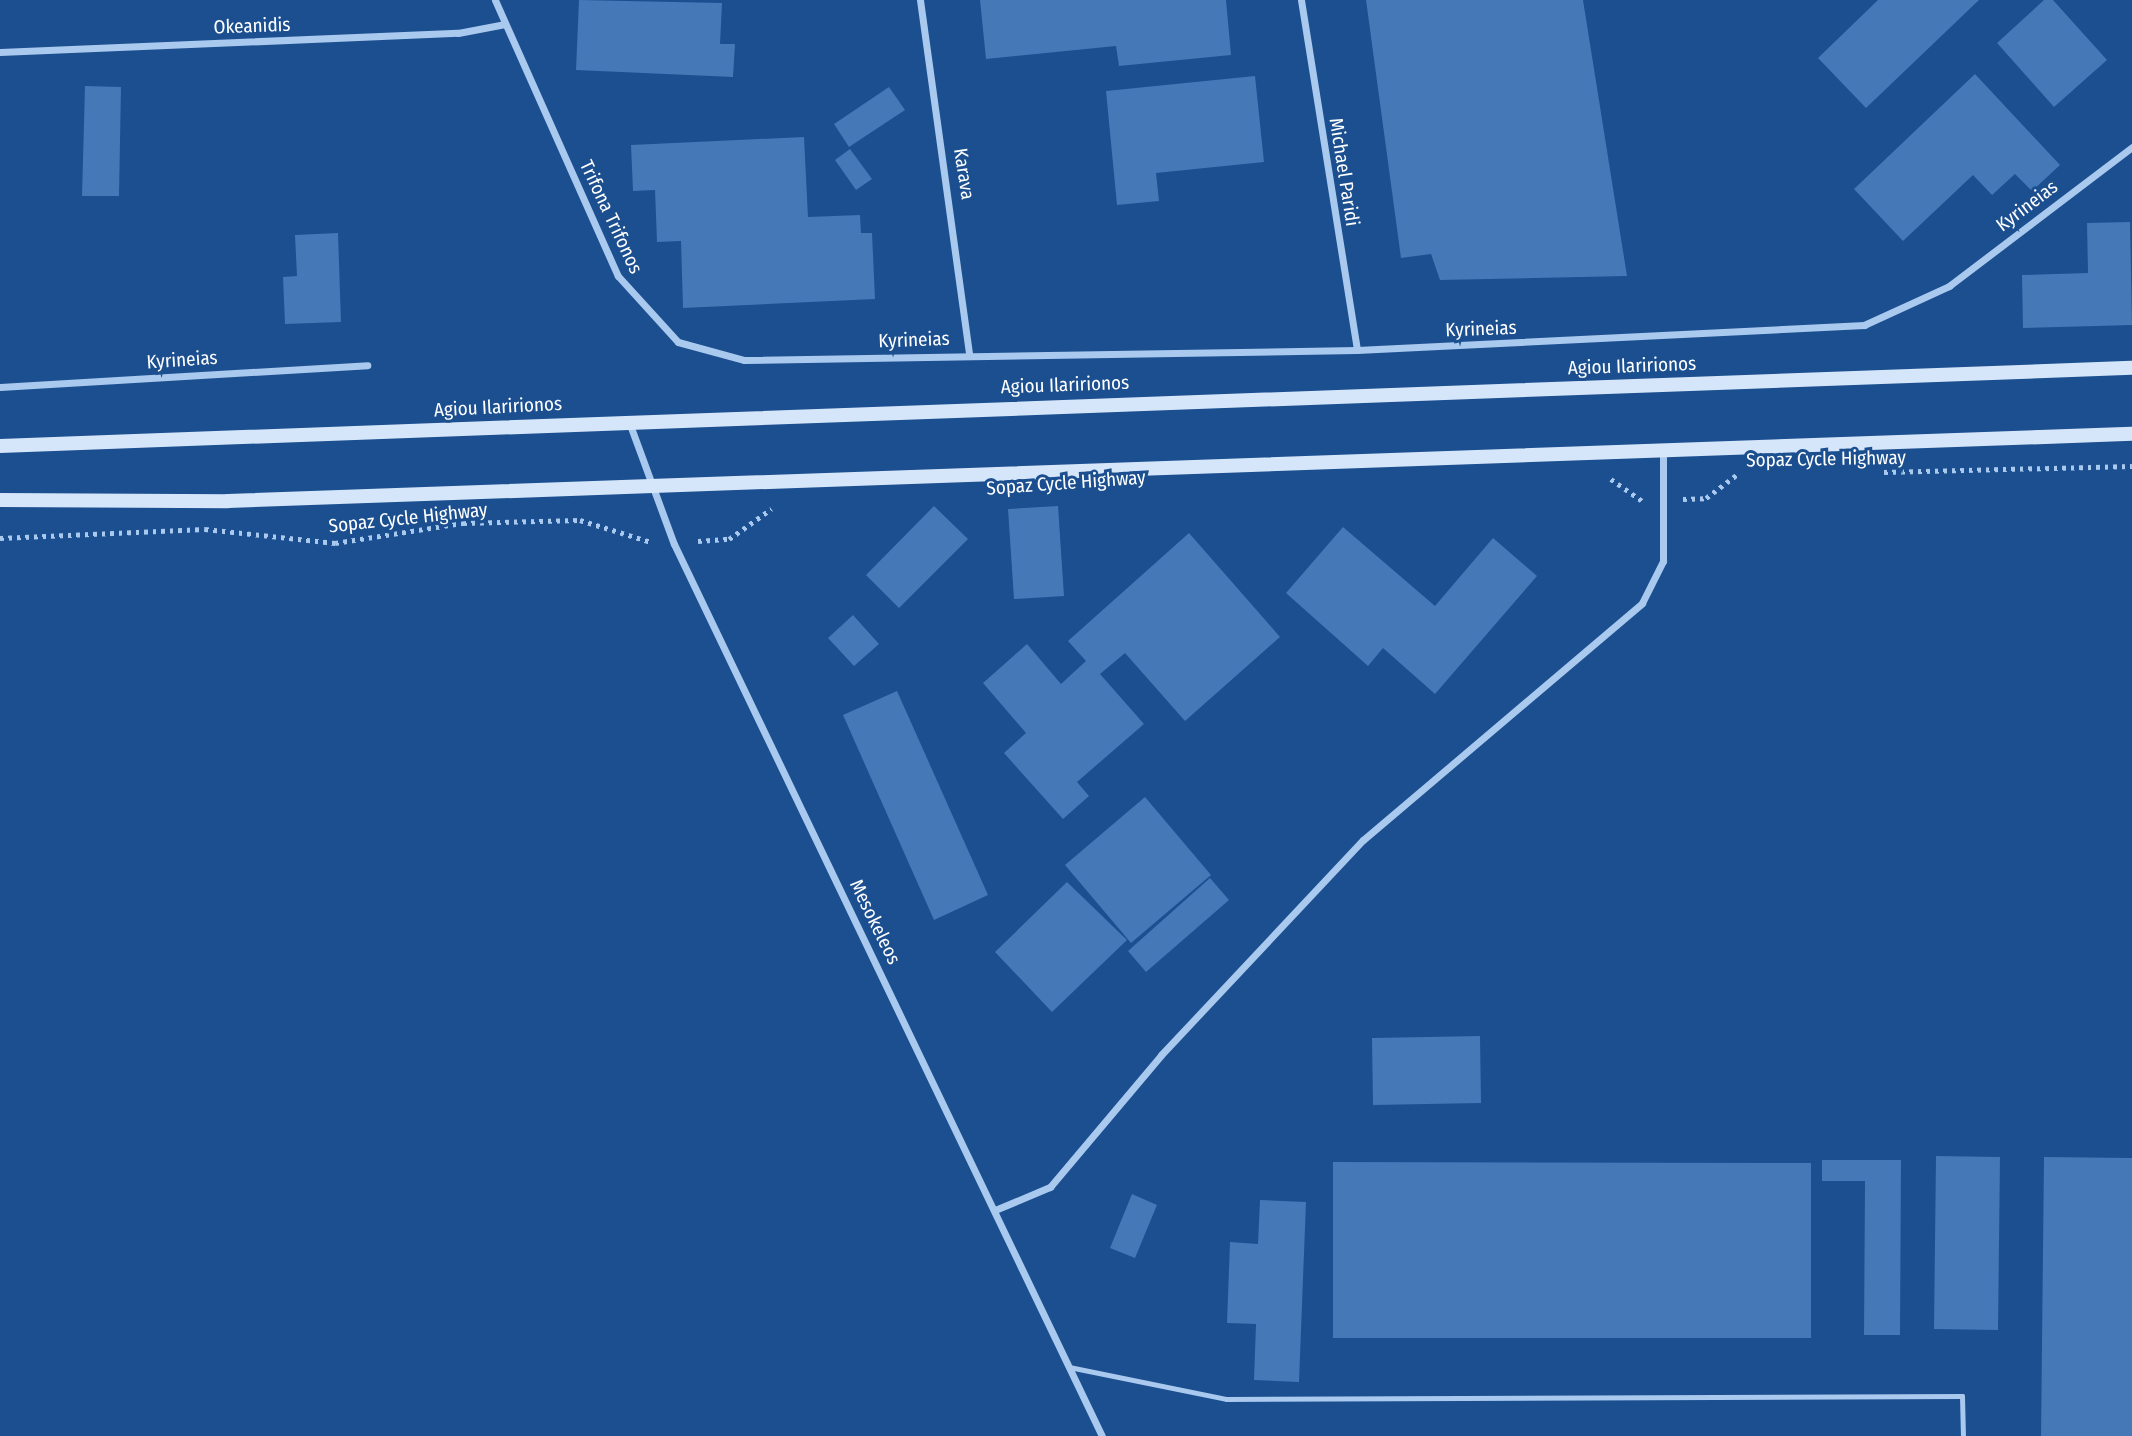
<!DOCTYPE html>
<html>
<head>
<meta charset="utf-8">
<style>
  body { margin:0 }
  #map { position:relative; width:2132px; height:1436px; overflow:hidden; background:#1b4f8f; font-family:"Fira Sans Condensed",sans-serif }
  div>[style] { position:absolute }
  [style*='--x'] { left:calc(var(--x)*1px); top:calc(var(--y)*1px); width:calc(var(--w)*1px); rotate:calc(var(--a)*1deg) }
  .building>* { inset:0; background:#4478b7 }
  .path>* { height:4.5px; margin-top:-2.25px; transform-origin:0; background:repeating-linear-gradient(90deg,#a9c9ee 0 3.5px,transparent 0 8.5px) }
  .lane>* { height:5px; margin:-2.5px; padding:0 2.5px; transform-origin:2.5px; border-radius:2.5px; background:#a9c9ee }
  .street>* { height:7px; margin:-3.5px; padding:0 3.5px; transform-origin:3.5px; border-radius:3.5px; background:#a9c9ee }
  .secondary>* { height:14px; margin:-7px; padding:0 7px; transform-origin:7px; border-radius:7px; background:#d6e6fa }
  span { translate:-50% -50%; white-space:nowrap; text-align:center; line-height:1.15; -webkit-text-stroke:6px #1b4f8f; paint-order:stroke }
  .street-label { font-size:19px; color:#fff }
</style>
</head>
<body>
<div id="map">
  <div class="building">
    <i style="clip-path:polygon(579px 0,722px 3px,720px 44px,735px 44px,733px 77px,576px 70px)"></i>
    <i style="clip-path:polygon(980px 0,1226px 0,1231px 55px,1119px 66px,1116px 46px,986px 59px)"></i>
    <i style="clip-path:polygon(1366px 0,1583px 0,1627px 276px,1440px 280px,1431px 254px,1401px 258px)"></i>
    <i style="clip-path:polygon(1878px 0,1979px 0,1866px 108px,1818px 58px)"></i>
    <i style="clip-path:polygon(2044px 0,2053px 0,2107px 60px,2054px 107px,1997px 43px)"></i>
    <i style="clip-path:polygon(1975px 74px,2060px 165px,2032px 191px,2015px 174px,1992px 195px,1973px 175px,1903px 241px,1854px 189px)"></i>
    <i style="clip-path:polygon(1255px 76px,1264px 162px,1156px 173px,1159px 201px,1117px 205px,1106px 91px)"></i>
    <i style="clip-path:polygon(85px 86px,121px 87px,119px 196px,82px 196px)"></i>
    <i style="clip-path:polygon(889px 87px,905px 110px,849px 147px,834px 124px)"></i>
    <i style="clip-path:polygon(804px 137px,808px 217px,860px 215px,861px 233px,872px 233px,875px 299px,683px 308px,681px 241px,657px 242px,655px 190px,633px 191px,631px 145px)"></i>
    <i style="clip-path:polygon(850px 149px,872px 179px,856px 190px,835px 160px)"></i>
    <i style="clip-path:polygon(2130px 222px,2132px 325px,2023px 328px,2022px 275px,2088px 273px,2087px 223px)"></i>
    <i style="clip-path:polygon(338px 233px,341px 322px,285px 324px,283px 277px,297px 276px,295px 235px)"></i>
    <i style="clip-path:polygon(934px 506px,968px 539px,899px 608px,866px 575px)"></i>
    <i style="clip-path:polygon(1058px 506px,1064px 596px,1014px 599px,1008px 509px)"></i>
    <i style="clip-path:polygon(1343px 527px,1435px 606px,1493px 538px,1537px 576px,1435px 694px,1383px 648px,1368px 666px,1286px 593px)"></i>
    <i style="clip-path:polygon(1189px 533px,1280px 637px,1185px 721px,1125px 653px,1100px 674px,1144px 724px,1077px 782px,1089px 796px,1063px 819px,1004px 753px,1026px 733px,983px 683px,1027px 644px,1061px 684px,1086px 661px,1068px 641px)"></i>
    <i style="clip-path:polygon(853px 615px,879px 644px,854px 666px,828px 638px)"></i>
    <i style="clip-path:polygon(897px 691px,988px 895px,934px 920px,843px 715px)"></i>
    <i style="clip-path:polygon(1145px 797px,1211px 875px,1131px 943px,1065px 865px)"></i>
    <i style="clip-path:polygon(1210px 878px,1229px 900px,1146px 972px,1128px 951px)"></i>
    <i style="clip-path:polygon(1067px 882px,1127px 940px,1052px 1012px,995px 952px)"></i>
    <i style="clip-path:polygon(1480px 1036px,1481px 1103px,1373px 1105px,1372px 1038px)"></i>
    <i style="clip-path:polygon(1936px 1156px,2000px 1157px,1998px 1330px,1934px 1329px)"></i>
    <i style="clip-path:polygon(2044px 1157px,2132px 1158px,2132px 1436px,2041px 1436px)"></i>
    <i style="clip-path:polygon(1822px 1160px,1901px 1160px,1900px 1335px,1864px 1335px,1865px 1181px,1822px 1181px)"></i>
    <i style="clip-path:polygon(1333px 1162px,1811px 1163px,1811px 1338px,1333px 1338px)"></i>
    <i style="clip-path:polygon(1132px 1194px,1157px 1205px,1135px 1258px,1110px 1248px)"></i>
    <i style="clip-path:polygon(1260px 1200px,1306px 1202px,1299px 1382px,1254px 1380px,1256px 1324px,1227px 1323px,1230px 1242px,1258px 1244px)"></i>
  </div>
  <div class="path">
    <i style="--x:1884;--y:472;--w:248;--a:-1.4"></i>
    <i style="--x:1611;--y:479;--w:38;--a:35"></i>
    <i style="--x:1683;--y:499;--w:23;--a:-2"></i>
    <i style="--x:1706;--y:498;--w:38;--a:-37"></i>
    <i style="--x:0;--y:538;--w:205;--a:-2.5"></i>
    <i style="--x:205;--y:529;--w:131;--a:6.1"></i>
    <i style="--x:335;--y:543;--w:130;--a:-8.9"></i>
    <i style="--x:463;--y:523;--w:117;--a:-1.5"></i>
    <i style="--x:580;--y:520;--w:74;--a:17.2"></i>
    <i style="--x:698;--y:541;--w:31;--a:-4"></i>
    <i style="--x:729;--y:539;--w:52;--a:-35.5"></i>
  </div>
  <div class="lane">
    <i style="--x:1069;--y:1367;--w:160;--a:11.5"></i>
    <i style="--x:1226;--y:1399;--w:736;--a:-0.23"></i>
    <i style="--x:1962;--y:1396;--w:40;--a:88.6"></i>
  </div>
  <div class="street">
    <i style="--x:495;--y:0;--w:302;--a:66"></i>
    <i style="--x:618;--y:276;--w:89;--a:47.7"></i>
    <i style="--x:678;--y:342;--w:68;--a:15.3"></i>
    <i style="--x:744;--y:360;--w:613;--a:-0.93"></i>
    <i style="--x:1357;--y:350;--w:508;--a:-2.82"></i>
    <i style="--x:1864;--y:325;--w:94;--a:-24.6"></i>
    <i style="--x:1949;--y:286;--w:230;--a:-37.2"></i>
    <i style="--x:920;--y:0;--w:357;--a:82.1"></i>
    <i style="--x:1301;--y:0;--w:354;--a:80.9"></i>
    <i style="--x:0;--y:52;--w:458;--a:-2.4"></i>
    <i style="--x:458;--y:33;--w:48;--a:-10.8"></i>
    <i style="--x:0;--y:387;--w:368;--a:-3.4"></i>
    <i style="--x:629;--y:422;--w:130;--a:69.8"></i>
    <i style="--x:674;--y:544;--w:989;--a:64.37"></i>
    <i style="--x:995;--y:1210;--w:60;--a:-22.7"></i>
    <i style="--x:1050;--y:1187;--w:172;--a:-49.9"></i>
    <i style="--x:1161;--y:1055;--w:295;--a:-46.8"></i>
    <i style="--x:1363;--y:840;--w:366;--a:-40.3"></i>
    <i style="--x:1642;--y:603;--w:47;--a:-63.4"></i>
    <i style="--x:1663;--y:561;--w:111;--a:-90"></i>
  </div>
  <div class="secondary">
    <i style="--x:0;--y:446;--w:2133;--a:-2.1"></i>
    <i style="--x:0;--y:500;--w:228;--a:0.3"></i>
    <i style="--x:228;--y:501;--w:1905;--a:-2.02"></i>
  </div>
  <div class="street-label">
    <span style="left:252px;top:26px;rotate:-2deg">Okeanidis</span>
    <span style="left:1344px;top:172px;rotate:81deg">Michael Paridi</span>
    <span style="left:964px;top:174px;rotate:81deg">Karava</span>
    <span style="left:2027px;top:206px;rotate:-37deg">Kyrineias</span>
    <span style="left:611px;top:217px;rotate:65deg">Trifona Trifonos</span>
    <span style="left:1481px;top:329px;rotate:-2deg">Kyrineias</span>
    <span style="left:914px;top:340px;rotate:-2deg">Kyrineias</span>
    <span style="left:182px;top:360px;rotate:-4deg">Kyrineias</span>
    <span style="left:1632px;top:366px;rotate:-2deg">Agiou Ilaririonos</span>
    <span style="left:1065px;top:385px;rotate:-2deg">Agiou Ilaririonos</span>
    <span style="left:498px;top:407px;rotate:-3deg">Agiou Ilaririonos</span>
    <span style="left:1826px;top:459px;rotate:-1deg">Sopaz Cycle Highway</span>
    <span style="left:1066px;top:483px;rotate:-4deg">Sopaz Cycle Highway</span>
    <span style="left:408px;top:518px;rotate:-6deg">Sopaz Cycle Highway</span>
    <span style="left:875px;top:922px;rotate:64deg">Mesokeleos</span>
  </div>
</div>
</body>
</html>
